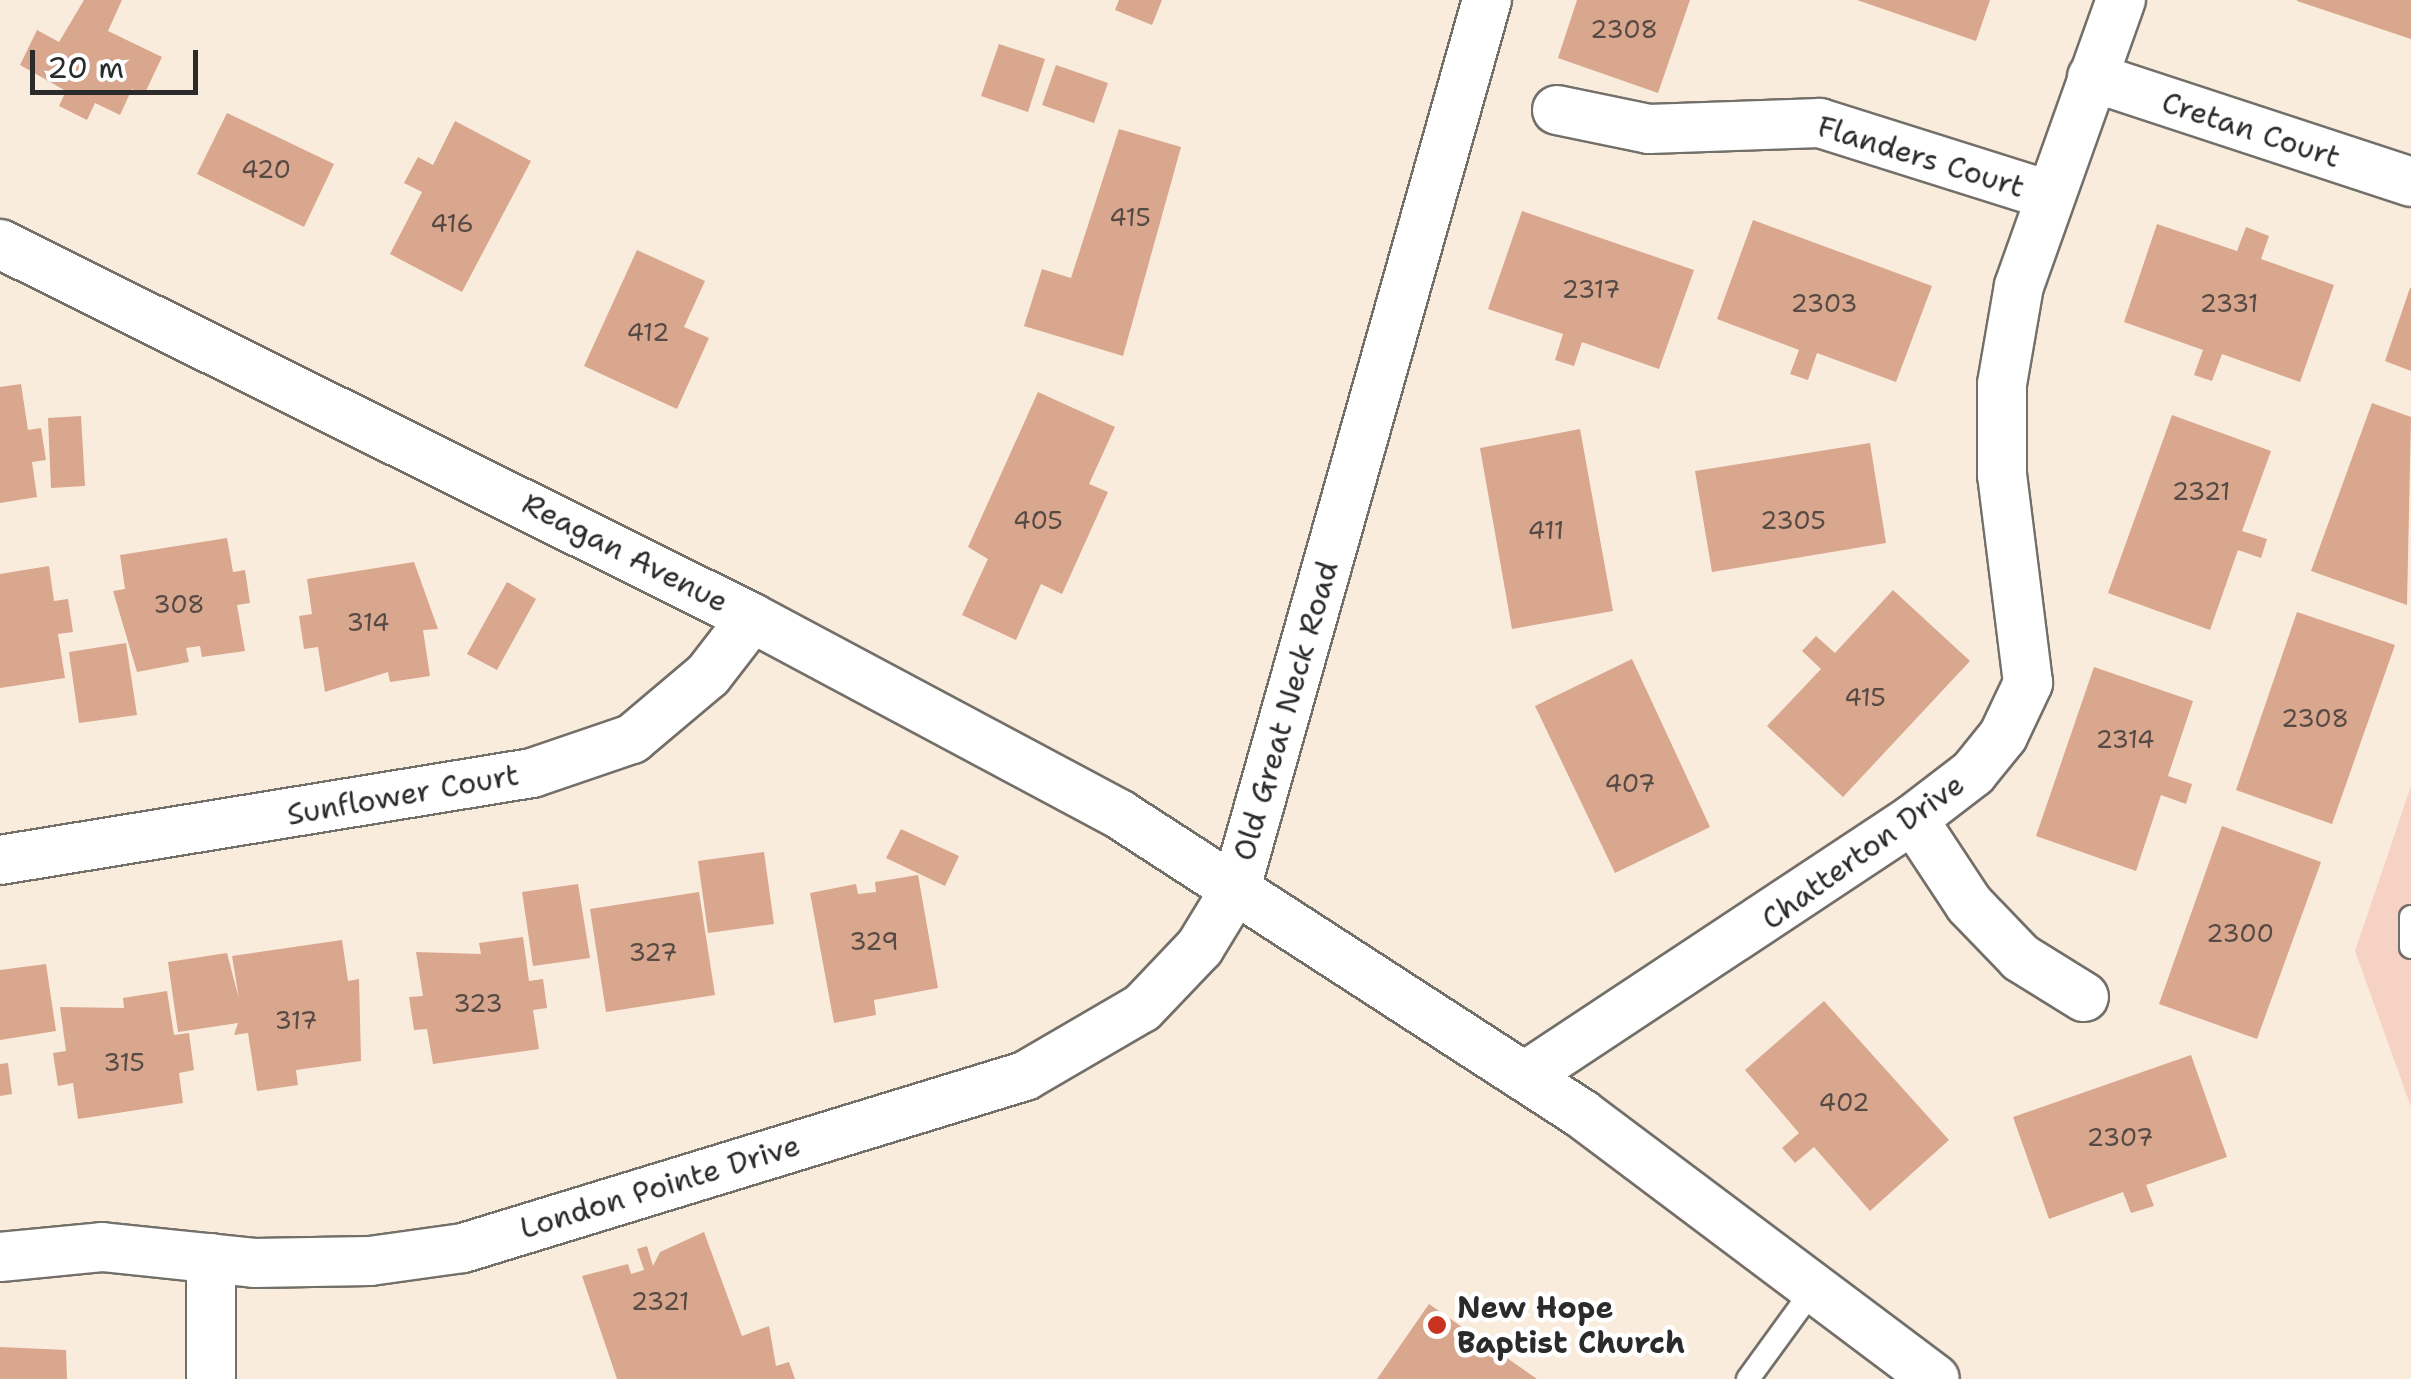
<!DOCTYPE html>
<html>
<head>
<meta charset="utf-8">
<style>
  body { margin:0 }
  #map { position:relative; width:2411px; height:1379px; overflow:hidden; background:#faecdd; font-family:"Shantell Sans",sans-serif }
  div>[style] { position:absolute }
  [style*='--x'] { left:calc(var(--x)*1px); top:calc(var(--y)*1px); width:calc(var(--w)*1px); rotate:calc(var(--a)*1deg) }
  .built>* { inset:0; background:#f6d2c4 }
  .building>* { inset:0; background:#d9a68e }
  .roads { filter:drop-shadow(2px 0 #736f69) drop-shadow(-2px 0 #736f69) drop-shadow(0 2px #736f69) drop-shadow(0 -2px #736f69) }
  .lane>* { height:22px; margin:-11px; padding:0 11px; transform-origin:11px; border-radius:11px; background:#fff }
  .street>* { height:48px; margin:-24px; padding:0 24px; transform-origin:24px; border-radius:24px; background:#fff }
  .dots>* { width:28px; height:28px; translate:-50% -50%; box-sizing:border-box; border:5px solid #fff; border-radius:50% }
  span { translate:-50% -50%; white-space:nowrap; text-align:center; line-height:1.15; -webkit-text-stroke:9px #fff; paint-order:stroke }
  .number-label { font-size:25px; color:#564a44 }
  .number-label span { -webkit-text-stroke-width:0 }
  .street-label { font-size:30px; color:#2b2b2b }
  .poi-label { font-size:30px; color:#2b2b2b; font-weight:700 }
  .left { translate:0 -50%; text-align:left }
  .scale { position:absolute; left:30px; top:50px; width:168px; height:45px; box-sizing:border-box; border:5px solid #2b2b2b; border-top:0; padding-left:12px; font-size:30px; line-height:35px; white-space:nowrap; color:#2b2b2b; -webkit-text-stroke:8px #fff; paint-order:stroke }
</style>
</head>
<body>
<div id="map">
  <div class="built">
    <i style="clip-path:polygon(2411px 786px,2411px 1107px,2355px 951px)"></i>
  </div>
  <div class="building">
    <i style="clip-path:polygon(84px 0,122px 0,108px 31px,162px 57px,144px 95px,132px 89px,120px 115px,95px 103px,87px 120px,59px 106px,66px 91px,20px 65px,37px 30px,59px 42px)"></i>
    <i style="clip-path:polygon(1119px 0,1162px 0,1152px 25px,1115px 10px)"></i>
    <i style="clip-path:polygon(1577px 0,1690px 0,1658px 93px,1558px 58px)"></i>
    <i style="clip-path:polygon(1857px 0,1990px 0,1976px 41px)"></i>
    <i style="clip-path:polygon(2297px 0,2411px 0,2411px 39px,2297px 1px)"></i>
    <i style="clip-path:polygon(999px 44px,1045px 59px,1028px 112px,981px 96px)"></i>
    <i style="clip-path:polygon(1056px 65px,1108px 83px,1094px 123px,1042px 105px)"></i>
    <i style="clip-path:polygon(227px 113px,334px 164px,304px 227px,197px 174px)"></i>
    <i style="clip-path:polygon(455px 121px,531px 161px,462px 292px,390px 254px,422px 192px,404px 183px,418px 157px,433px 165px)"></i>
    <i style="clip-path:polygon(1119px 129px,1181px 147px,1123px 356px,1024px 326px,1042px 269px,1071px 278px)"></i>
    <i style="clip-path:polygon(1522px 211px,1694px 270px,1659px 369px,1582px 342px,1574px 366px,1555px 360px,1563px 334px,1488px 309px)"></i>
    <i style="clip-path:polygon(1753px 220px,1932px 286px,1896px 382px,1817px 353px,1808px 380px,1790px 374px,1799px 350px,1717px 319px)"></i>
    <i style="clip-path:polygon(2157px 224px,2237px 251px,2246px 227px,2269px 236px,2261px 259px,2334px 285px,2300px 382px,2222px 354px,2212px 381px,2194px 375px,2203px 350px,2124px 322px)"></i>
    <i style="clip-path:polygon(637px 250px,705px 281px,684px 327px,709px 338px,677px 409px,584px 366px)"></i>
    <i style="clip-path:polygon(2410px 288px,2411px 288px,2411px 371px,2385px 361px)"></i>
    <i style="clip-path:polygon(21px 384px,28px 430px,41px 428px,46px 460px,32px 462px,37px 497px,0 503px,0 387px)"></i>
    <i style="clip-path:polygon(1038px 392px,1115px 427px,1089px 484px,1108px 492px,1062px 594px,1041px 584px,1016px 640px,962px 615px,988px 559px,968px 547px)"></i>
    <i style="clip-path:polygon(2372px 403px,2411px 417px,2407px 605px,2311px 571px)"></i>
    <i style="clip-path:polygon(2172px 415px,2271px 451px,2242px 531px,2267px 539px,2261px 558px,2238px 550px,2210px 630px,2108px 593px)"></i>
    <i style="clip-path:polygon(81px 416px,85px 486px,51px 488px,48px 418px)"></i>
    <i style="clip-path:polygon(1580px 429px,1613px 611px,1512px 629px,1480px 448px)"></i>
    <i style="clip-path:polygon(1870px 443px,1886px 543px,1712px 572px,1695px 471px)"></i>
    <i style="clip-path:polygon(227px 538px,233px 572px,245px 570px,250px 603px,237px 605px,245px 651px,202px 657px,200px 646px,186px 648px,189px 662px,137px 672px,113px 591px,125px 589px,120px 555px)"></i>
    <i style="clip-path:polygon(414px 562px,438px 629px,423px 630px,430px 676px,390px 682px,388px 672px,325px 692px,318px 647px,304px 649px,299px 616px,312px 614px,307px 579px)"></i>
    <i style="clip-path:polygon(49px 566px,54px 601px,68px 599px,73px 632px,58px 634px,65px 678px,0 688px,0 574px)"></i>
    <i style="clip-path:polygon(507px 582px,536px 599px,497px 670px,467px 654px)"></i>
    <i style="clip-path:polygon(1893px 590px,1970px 661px,1843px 797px,1767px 726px,1821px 669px,1802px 651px,1816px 636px,1835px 653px)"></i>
    <i style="clip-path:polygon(2297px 612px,2395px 645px,2332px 824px,2236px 790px)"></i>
    <i style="clip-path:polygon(126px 643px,137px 715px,79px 723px,69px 652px)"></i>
    <i style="clip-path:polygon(1632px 659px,1710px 827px,1615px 873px,1535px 706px)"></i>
    <i style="clip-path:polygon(2094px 667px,2193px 701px,2168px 776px,2192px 784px,2186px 804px,2161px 795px,2136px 871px,2036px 836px)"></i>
    <i style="clip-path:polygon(2222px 826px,2321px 862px,2257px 1039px,2159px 1004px)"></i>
    <i style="clip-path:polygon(901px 829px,959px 856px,945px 886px,886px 858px)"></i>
    <i style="clip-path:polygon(764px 852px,774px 924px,708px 933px,698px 861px)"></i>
    <i style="clip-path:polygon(918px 875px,938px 988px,874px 1000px,876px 1015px,834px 1023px,810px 893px,856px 884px,858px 894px,876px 892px,875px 882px)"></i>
    <i style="clip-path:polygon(578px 884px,590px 958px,533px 966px,522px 892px)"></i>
    <i style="clip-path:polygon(699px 892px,715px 995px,606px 1012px,590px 909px)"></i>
    <i style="clip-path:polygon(523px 937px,529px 981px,543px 979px,547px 1008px,533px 1010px,539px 1049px,433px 1064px,427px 1029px,414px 1030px,409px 997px,423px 996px,416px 952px,481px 954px,479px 943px)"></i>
    <i style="clip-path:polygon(342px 940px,348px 981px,359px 979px,361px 1061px,296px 1070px,298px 1085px,257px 1091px,248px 1033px,234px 1035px,238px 1023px,178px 1032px,168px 962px,227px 953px,239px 999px,232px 956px)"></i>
    <i style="clip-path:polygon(46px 964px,56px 1031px,0 1040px,0 970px)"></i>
    <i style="clip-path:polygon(167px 991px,174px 1035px,189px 1033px,194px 1070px,179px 1073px,183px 1103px,78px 1119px,73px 1083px,58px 1086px,53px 1053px,66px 1051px,60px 1007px,124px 1008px,123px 998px)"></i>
    <i style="clip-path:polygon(1824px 1001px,1949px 1140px,1870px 1211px,1814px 1147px,1795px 1163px,1782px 1148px,1799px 1133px,1745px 1070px)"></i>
    <i style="clip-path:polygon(2191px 1055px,2227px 1157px,2146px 1185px,2154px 1206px,2131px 1213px,2123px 1192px,2049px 1219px,2013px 1117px)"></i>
    <i style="clip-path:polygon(8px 1063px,12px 1094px,0 1096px,0 1064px)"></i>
    <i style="clip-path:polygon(704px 1232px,742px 1336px,769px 1326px,776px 1366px,789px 1362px,795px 1379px,617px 1379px,582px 1276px,628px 1264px,631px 1274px,644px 1270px,637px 1249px,647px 1246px,653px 1266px,660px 1252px)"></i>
    <i style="clip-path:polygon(1429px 1304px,1491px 1347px,1537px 1379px,1377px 1379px)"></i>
    <i style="clip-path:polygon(0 1347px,66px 1350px,67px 1379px,0 1379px)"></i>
  </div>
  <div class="roads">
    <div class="lane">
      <i style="--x:2411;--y:917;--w:30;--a:90"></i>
      <i style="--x:1748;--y:1379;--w:112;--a:-54"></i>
    </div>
    <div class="street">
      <i style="--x:2092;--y:77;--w:336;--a:18.2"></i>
      <i style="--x:1557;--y:110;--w:94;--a:11.7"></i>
      <i style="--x:1649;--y:129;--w:171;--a:-2"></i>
      <i style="--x:1820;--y:123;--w:239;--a:17.5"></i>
      <i style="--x:0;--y:244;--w:840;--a:26.44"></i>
      <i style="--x:752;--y:618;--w:416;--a:28.1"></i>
      <i style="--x:1119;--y:814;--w:552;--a:32.94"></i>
      <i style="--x:1582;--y:1114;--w:441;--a:36.9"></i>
      <i style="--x:1913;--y:819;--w:102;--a:56.6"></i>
      <i style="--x:1969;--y:904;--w:75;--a:46.1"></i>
      <i style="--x:2021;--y:958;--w:74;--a:31.8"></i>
      <i style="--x:0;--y:860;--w:539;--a:-9.29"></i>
      <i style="--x:532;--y:773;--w:106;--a:-18.8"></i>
      <i style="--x:632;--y:739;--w:99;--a:-40.1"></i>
      <i style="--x:708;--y:675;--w:72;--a:-52.3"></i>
      <i style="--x:1525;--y:1076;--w:465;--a:-33.5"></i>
      <i style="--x:1913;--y:819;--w:76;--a:-37.5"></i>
      <i style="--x:1973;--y:773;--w:48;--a:-51"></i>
      <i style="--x:2003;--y:736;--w:59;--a:-64.7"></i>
      <i style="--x:2028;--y:683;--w:210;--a:-97.1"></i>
      <i style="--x:2002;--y:475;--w:91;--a:-90"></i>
      <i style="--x:2002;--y:384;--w:99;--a:-80.2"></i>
      <i style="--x:2019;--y:286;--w:304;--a:-70.4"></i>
      <i style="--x:0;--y:1257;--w:102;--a:-5.6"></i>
      <i style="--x:102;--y:1247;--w:153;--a:6"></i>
      <i style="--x:254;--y:1263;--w:116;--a:-1"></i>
      <i style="--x:370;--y:1261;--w:94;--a:-8"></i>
      <i style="--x:463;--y:1248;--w:588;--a:-17.02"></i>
      <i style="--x:1025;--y:1076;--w:135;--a:-30.2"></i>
      <i style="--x:1142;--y:1008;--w:84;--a:-46.4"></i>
      <i style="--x:1200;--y:947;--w:69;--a:-58.6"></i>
      <i style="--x:1236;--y:888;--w:923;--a:-74.22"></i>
      <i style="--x:211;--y:1379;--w:121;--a:-90"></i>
    </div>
  </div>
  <div class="dots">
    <i style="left:1437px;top:1325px;background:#c8321e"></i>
  </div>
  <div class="number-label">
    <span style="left:1624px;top:29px">2308</span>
    <span style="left:266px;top:169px">420</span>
    <span style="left:1130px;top:217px">415</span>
    <span style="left:452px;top:223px">416</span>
    <span style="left:1591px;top:289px">2317</span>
    <span style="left:1824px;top:303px">2303</span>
    <span style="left:2229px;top:303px">2331</span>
    <span style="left:648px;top:332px">412</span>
    <span style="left:2201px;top:491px">2321</span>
    <span style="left:1038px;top:520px">405</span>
    <span style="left:1793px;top:520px">2305</span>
    <span style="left:1546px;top:530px">411</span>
    <span style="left:179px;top:604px">308</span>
    <span style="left:368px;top:622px">314</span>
    <span style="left:1865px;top:697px">415</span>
    <span style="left:2315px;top:718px">2308</span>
    <span style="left:2125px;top:739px">2314</span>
    <span style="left:1630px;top:783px">407</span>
    <span style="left:2240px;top:933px">2300</span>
    <span style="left:874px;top:941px">329</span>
    <span style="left:653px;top:952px">327</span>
    <span style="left:478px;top:1003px">323</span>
    <span style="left:296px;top:1020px">317</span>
    <span style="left:124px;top:1062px">315</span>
    <span style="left:1844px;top:1102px">402</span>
    <span style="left:2120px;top:1137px">2307</span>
    <span style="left:660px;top:1301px">2321</span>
  </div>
  <div class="street-label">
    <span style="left:2251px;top:130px;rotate:18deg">Cretan Court</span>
    <span style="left:1921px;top:157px;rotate:17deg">Flanders Court</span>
    <span style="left:625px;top:553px;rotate:27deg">Reagan Avenue</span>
    <span style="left:1286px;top:711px;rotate:-74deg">Old Great Neck Road</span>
    <span style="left:403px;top:795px;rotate:-10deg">Sunflower Court</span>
    <span style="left:1863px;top:852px;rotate:-36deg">Chatterton Drive</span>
    <span style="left:660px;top:1187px;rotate:-17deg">London Pointe Drive</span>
  </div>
  <div class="poi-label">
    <span class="left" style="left:1457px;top:1325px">New Hope<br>Baptist Church</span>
  </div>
  <div class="scale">20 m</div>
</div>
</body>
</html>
